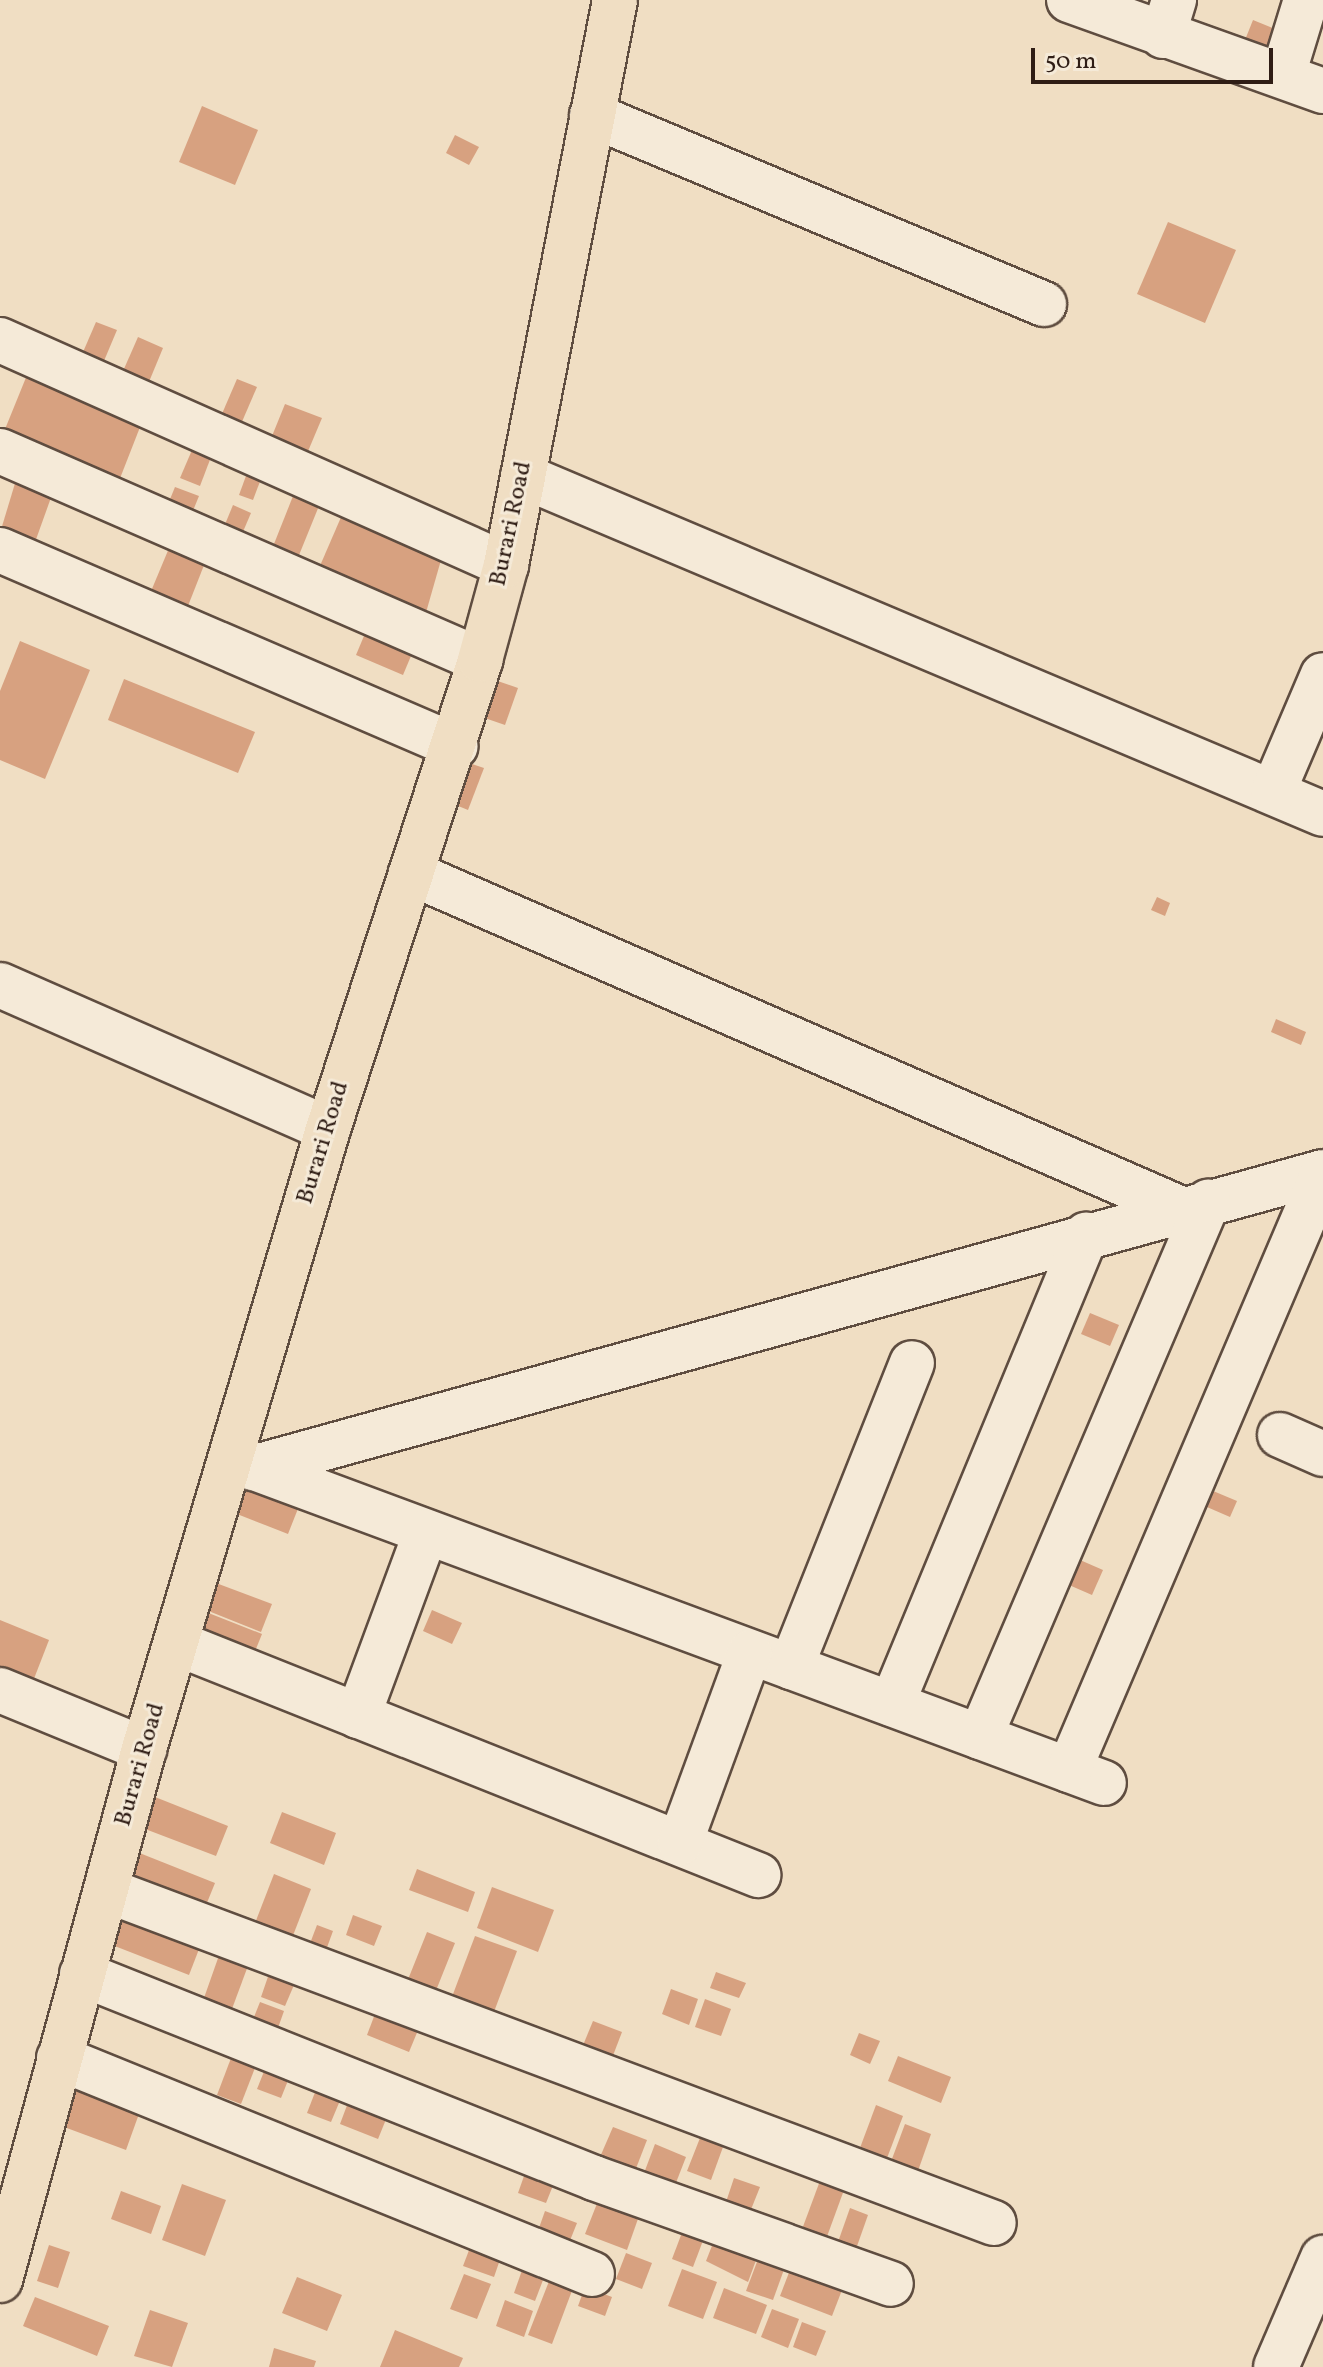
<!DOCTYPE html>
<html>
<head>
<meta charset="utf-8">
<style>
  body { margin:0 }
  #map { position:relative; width:1323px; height:2367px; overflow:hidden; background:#f0dec3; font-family:Vollkorn,serif }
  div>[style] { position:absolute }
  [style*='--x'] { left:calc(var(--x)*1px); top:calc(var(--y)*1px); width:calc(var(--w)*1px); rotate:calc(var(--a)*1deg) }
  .building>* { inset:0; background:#d7a180 }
  .roads { filter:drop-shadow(2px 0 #5f4d40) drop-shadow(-2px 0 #5f4d40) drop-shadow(0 2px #5f4d40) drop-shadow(0 -2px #5f4d40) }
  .minor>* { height:44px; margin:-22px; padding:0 22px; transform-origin:22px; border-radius:22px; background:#f5ead8 }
  .major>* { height:44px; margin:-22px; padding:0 22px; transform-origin:22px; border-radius:22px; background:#f0dec3 }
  span { translate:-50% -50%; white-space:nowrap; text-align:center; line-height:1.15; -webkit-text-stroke:6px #f5ead8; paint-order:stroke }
  .street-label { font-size:24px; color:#2f1d15 }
  .scale { position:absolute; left:1031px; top:48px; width:242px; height:36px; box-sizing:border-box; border:4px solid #2f1d15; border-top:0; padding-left:10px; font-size:24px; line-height:28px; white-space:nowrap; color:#2f1d15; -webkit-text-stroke:6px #f5ead8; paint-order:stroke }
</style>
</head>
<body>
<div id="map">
  <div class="building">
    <i style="clip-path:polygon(1253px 20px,1275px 29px,1266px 50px,1245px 40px)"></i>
    <i style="clip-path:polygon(202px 106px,258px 130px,235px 185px,179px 162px)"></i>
    <i style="clip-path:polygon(455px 135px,479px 147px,469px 165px,446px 153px)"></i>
    <i style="clip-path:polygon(1168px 222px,1236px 250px,1205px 323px,1137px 294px)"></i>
    <i style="clip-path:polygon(96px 322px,117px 330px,101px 368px,80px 359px)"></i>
    <i style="clip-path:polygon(138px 337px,163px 348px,146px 389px,120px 378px)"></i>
    <i style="clip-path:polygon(27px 375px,142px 422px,117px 486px,1px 439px)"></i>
    <i style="clip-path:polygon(237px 379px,257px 387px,238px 431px,218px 423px)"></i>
    <i style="clip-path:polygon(285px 404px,322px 418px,306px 456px,270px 441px)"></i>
    <i style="clip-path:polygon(192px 450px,211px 457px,200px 486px,180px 478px)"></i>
    <i style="clip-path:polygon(250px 465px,264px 471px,253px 500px,239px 495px)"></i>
    <i style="clip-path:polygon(16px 480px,53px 492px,34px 545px,0 533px)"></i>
    <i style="clip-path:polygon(297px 486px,323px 496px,295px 565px,270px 554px)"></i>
    <i style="clip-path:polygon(175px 487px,199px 496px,188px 523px,164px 514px)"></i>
    <i style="clip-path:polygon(233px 505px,251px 513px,239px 541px,221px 534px)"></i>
    <i style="clip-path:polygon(345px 508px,443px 553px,423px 623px,316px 575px)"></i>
    <i style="clip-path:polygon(172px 541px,208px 555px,186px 611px,149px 596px)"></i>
    <i style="clip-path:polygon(369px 624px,416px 644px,403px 675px,356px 655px)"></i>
    <i style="clip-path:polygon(20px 641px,90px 670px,45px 779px,0 760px,0 691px)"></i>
    <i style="clip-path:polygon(489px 678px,518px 688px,505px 725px,476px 715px)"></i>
    <i style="clip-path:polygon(124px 679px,255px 732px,238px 773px,108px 720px)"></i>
    <i style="clip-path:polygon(466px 762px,484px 768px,468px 810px,451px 803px)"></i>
    <i style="clip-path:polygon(1157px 897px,1170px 903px,1165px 916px,1151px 910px)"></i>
    <i style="clip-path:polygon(1276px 1019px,1306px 1032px,1301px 1045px,1271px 1032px)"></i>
    <i style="clip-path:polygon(1090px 1313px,1119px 1325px,1110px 1346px,1081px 1334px)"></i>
    <i style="clip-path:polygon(252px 1476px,303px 1496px,288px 1534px,237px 1514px)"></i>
    <i style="clip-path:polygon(1206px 1488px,1237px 1501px,1230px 1517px,1200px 1504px)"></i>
    <i style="clip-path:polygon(1064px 1553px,1103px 1570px,1092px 1595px,1053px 1578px)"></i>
    <i style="clip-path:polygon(216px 1583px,272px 1604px,261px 1632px,206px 1610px)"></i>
    <i style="clip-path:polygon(432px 1610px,462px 1623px,452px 1644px,423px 1631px)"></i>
    <i style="clip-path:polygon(206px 1612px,262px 1634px,251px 1661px,196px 1639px)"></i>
    <i style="clip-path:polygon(0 1620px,49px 1640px,30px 1689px,0 1677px)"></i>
    <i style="clip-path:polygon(145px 1793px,228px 1826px,216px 1856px,132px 1824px)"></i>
    <i style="clip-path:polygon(282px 1812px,336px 1833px,324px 1865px,270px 1843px)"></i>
    <i style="clip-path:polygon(137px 1852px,215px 1883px,202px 1915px,124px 1885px)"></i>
    <i style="clip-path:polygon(417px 1869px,475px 1892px,468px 1912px,409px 1890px)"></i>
    <i style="clip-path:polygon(274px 1874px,311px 1889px,287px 1951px,250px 1936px)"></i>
    <i style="clip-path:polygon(492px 1887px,554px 1910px,538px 1952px,477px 1928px)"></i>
    <i style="clip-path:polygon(120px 1912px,201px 1944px,189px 1975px,107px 1943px)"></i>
    <i style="clip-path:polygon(353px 1915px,382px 1926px,374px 1946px,346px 1935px)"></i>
    <i style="clip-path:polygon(317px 1925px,333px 1931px,325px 1953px,309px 1946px)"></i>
    <i style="clip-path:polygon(427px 1932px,455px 1943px,433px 1998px,405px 1987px)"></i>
    <i style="clip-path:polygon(475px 1936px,517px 1951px,492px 2017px,450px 2002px)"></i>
    <i style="clip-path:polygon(223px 1944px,252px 1955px,226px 2025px,198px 2015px)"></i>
    <i style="clip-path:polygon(271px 1968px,297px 1978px,285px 2006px,261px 1997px)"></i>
    <i style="clip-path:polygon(716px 1972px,746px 1983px,739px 1998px,710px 1988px)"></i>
    <i style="clip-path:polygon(671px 1989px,698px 1999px,689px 2025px,662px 2014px)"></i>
    <i style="clip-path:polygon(705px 1999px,731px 2009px,721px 2036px,695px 2027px)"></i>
    <i style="clip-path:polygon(260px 2002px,284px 2011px,273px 2042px,248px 2032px)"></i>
    <i style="clip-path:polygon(378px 2006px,421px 2023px,409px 2052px,367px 2035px)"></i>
    <i style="clip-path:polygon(593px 2021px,622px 2032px,609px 2066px,579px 2055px)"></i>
    <i style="clip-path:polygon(859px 2033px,880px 2041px,870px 2064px,850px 2055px)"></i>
    <i style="clip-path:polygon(236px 2045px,260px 2055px,241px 2104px,217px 2095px)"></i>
    <i style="clip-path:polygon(898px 2056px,951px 2077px,941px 2103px,888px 2081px)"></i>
    <i style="clip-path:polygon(267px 2064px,291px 2073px,281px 2098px,257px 2089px)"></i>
    <i style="clip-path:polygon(63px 2082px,140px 2111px,126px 2150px,48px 2121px)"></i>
    <i style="clip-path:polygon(319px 2082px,344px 2091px,331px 2122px,307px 2113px)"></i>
    <i style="clip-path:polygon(352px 2092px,391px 2107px,378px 2139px,340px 2124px)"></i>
    <i style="clip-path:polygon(876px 2105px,903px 2116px,884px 2166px,857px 2156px)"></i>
    <i style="clip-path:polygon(905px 2124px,931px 2134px,913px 2185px,886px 2175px)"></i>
    <i style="clip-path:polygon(613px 2127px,647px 2140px,635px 2171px,600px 2157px)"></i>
    <i style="clip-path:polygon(700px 2138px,723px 2147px,711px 2180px,687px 2171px)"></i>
    <i style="clip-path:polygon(655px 2144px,686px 2157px,672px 2193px,641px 2181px)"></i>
    <i style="clip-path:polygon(529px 2162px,558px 2173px,546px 2203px,518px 2193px)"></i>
    <i style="clip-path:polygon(824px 2170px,848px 2179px,825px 2242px,801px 2232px)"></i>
    <i style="clip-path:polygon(734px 2178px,760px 2187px,748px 2217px,724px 2208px)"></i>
    <i style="clip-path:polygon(182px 2184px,226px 2200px,205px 2256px,162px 2240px)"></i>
    <i style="clip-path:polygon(121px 2191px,161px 2206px,151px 2234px,111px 2219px)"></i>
    <i style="clip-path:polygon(598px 2201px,639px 2216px,627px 2250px,585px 2234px)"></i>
    <i style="clip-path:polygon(850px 2208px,868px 2215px,856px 2249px,838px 2242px)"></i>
    <i style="clip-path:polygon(545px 2211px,577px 2223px,565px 2253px,534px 2242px)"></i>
    <i style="clip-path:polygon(686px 2222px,707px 2230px,693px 2267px,672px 2259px)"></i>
    <i style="clip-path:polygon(719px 2228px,762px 2244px,748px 2282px,706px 2261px)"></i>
    <i style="clip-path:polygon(474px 2237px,504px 2248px,494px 2277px,463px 2266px)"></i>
    <i style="clip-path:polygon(49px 2245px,70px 2252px,58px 2288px,37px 2281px)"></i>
    <i style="clip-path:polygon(626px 2253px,652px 2263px,642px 2289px,616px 2279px)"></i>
    <i style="clip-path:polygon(760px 2254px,786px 2264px,773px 2300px,746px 2291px)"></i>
    <i style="clip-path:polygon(795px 2257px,847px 2277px,832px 2316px,780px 2296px)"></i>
    <i style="clip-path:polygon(526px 2259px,548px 2267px,535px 2301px,514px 2293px)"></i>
    <i style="clip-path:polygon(682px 2269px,717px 2282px,703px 2319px,668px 2306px)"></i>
    <i style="clip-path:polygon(553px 2271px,576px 2280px,552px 2344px,528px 2335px)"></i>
    <i style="clip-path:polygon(464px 2274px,491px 2284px,477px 2319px,450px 2309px)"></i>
    <i style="clip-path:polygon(297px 2277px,342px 2295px,327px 2331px,282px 2313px)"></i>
    <i style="clip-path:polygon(585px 2287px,612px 2297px,605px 2316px,578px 2306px)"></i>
    <i style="clip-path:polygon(724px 2288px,767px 2305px,756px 2334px,713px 2318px)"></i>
    <i style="clip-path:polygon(35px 2297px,109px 2326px,97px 2356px,23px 2326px)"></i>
    <i style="clip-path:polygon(505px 2300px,533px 2311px,524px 2337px,496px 2326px)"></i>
    <i style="clip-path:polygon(772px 2309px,799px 2319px,788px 2348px,761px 2337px)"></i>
    <i style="clip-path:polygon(150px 2310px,188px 2323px,172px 2367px,134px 2356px)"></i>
    <i style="clip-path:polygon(802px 2322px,826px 2331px,816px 2356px,793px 2347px)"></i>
    <i style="clip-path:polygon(395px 2330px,463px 2358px,459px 2367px,380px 2367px)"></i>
    <i style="clip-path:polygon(274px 2348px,316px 2361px,314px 2367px,269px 2367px)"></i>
  </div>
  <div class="roads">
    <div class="minor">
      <i style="--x:1069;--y:0;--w:270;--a:19.7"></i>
      <i style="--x:1163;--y:36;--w:38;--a:-73"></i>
      <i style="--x:1283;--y:75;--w:78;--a:-73"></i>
      <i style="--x:592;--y:115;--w:490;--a:22.7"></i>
      <i style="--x:0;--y:340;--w:554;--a:23.97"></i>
      <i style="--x:0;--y:451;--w:524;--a:23.53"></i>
      <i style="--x:523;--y:476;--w:868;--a:22.9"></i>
      <i style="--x:0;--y:550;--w:496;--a:23.3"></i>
      <i style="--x:1273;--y:792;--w:127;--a:-66.9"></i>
      <i style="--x:411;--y:873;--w:840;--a:23.57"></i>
      <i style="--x:0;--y:985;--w:358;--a:23.7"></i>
      <i style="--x:1280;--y:1435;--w:47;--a:23.8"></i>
      <i style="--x:244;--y:1464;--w:917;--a:20.35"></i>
      <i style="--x:252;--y:1468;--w:1111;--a:-15.45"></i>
      <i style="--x:176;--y:1643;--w:627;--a:21.73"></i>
      <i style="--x:791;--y:1667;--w:327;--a:-68.3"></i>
      <i style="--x:0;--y:1690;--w:156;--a:22.3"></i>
      <i style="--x:892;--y:1704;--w:508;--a:-67.53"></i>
      <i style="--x:358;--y:1716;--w:196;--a:-69.7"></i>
      <i style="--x:980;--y:1737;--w:582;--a:-66.92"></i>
      <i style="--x:1069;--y:1770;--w:649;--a:-66.95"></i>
      <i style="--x:680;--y:1843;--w:203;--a:-69.9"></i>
      <i style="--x:106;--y:1890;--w:948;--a:20.56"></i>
      <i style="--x:82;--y:1974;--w:551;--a:21.72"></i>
      <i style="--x:594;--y:2178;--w:315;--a:19.6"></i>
      <i style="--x:59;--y:2058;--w:575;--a:22.06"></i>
      <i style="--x:1276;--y:2367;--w:119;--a:-66.7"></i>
    </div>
    <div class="major">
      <i style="--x:0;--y:2280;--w:550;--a:-74.83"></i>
      <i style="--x:144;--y:1749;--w:647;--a:-73.47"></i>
      <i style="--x:328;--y:1129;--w:493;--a:-72"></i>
      <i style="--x:480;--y:660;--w:98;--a:-74.7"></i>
      <i style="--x:506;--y:565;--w:575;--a:-79.08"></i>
    </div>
  </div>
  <div class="street-label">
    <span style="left:512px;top:524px;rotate:-78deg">Burari Road</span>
    <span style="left:324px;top:1143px;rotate:-73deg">Burari Road</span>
    <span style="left:141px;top:1765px;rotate:-74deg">Burari Road</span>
  </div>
  <div class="scale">50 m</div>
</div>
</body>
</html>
